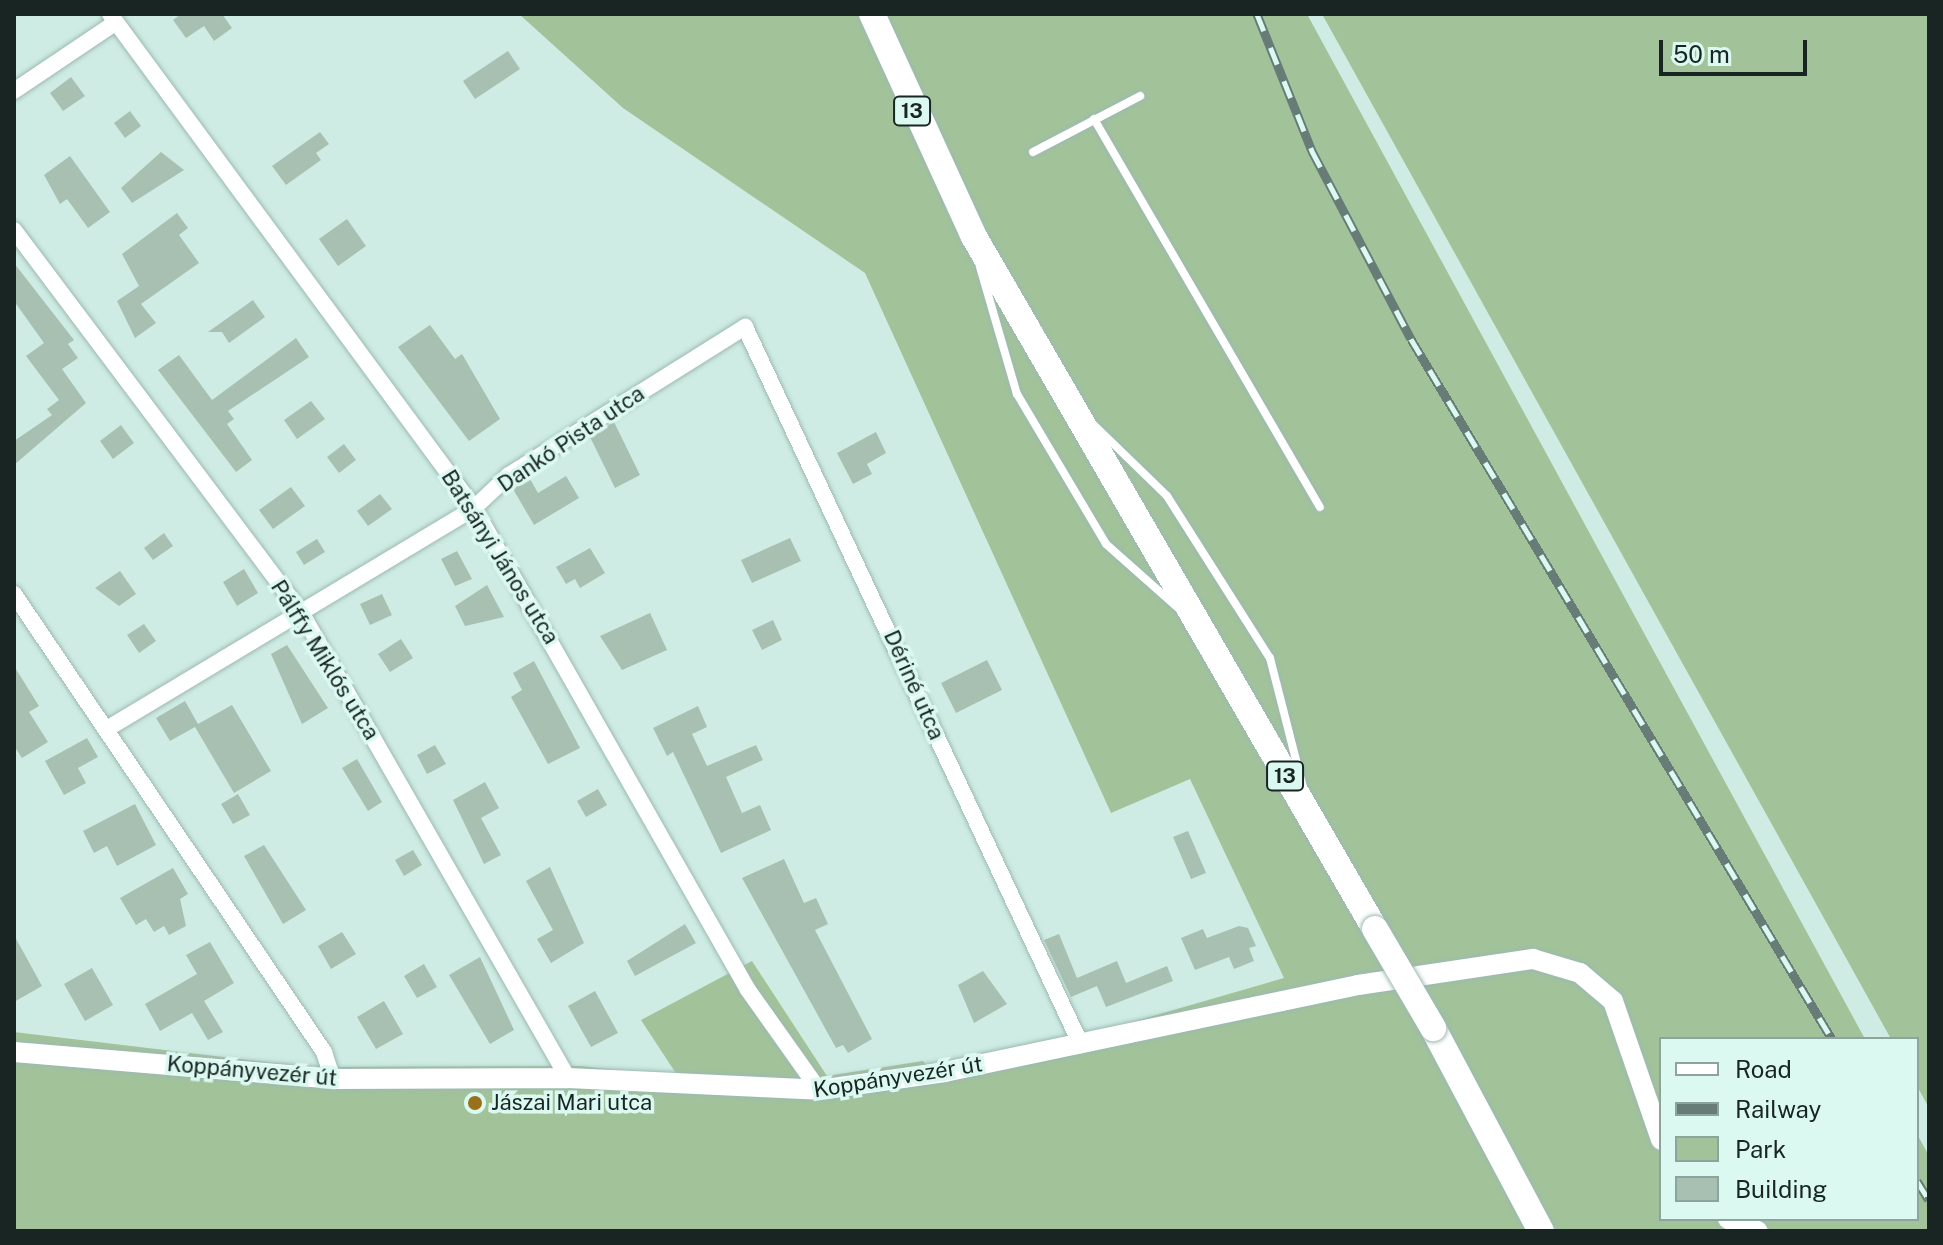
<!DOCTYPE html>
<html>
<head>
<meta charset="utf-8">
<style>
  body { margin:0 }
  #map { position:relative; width:1943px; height:1245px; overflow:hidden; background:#ceece4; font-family:"Public Sans",sans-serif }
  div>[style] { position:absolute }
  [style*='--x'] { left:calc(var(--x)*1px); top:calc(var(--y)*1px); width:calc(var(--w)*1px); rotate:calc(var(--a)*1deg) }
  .green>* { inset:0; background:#a2c39a }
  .building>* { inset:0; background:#a8c0b1 }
  .roads { filter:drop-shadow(0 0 2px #9cb9b1) drop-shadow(0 0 2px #9cb9b1) }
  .service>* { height:8px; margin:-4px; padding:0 4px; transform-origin:4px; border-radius:4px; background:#fff }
  .minor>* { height:16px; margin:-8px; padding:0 8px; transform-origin:8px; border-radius:8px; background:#fff }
  .tertiary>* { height:20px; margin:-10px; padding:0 10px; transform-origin:10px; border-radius:10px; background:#fff }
  .primary>* { height:26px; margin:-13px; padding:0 13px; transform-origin:13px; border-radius:13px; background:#fff }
  .rail>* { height:9px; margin-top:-4.5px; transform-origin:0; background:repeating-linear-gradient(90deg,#dbf9f1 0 18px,#687c77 0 36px); box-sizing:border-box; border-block:2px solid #687c77 }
  .bridges { filter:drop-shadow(0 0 2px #9cb9b1) drop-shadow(0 0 2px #9cb9b1) }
  .primary-bridge>* { height:26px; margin:-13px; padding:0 13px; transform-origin:13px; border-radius:13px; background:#fff }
  .dots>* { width:22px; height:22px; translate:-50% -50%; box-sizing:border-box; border:4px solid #dbf9f1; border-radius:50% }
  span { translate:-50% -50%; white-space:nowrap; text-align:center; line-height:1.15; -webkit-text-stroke:7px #dbf9f1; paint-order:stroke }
  .shield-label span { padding:2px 6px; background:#dbf9f1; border:2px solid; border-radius:6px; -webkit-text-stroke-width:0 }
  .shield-label { font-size:20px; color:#192522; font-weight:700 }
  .street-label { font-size:22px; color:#192522 }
  .poi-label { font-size:22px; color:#192522 }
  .left { translate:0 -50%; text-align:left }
  .frame { position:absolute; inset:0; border:16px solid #192522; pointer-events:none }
  .legend { position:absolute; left:1659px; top:1037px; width:260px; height:184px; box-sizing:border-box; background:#dbf9f1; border:2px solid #8da49e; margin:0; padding:10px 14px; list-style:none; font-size:24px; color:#192522 }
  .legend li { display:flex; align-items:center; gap:16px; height:40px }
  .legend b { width:40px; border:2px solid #8da49e }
  .scale { position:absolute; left:1659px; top:40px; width:148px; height:36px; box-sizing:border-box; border:4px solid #192522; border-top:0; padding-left:10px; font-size:24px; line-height:28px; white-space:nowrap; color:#192522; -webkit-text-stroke:6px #dbf9f1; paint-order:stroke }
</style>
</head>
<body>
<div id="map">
  <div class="green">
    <i style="clip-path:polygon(519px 14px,1307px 14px,1865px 1039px,1661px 1039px,1661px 1219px,1917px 1219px,1917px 1134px,1929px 1156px,1929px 1231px,14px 1231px,14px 1032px,306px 1067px,581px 1066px,679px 1078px,641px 1020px,752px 961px,827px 1076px,923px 1061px,929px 1069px,1053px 1045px,1284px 978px,1190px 779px,1111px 813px,865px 273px,623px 108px)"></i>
    <i style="clip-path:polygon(1322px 14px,1929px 14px,1929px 1108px,1917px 1086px,1917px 1039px,1891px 1039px)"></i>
  </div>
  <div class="building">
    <i style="clip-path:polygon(181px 14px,222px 14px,232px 28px,214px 41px,204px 26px,186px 38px,173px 20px)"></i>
    <i style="clip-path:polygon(508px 51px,520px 69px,475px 99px,463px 81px)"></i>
    <i style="clip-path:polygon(71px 77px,85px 96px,63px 111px,50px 93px)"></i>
    <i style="clip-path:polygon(130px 111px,141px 126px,125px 138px,114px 123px)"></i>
    <i style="clip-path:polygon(320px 132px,329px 144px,316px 153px,321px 160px,286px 185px,272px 166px)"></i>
    <i style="clip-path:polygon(161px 152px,184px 170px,132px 203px,121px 188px)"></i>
    <i style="clip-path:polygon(70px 156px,110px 212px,88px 228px,67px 199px,60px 204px,44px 175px)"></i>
    <i style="clip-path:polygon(177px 213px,188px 228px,179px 235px,199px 263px,141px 304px,156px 323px,135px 338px,117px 301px,139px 286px,122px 254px)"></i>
    <i style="clip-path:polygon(347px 219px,366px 246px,338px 266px,319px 239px)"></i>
    <i style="clip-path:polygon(14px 263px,74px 340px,68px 344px,78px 358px,62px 369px,86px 403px,14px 465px,14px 441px,52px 415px,47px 409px,59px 400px,26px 356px,44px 343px,14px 301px)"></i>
    <i style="clip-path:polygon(253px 300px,265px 317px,229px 343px,222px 332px,208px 332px)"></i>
    <i style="clip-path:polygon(430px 325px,455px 359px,462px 354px,500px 419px,469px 441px,398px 347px)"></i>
    <i style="clip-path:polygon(296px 338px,309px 357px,228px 411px,234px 419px,227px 424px,252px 460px,236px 472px,158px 370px,179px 355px,212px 400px)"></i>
    <i style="clip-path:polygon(311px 401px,325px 419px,297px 439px,284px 420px)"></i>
    <i style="clip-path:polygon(614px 422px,640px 475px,615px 488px,590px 437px)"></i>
    <i style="clip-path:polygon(121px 425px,134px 443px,113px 459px,100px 441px)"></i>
    <i style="clip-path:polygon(876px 432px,886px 453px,867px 464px,872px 474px,853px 484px,837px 453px)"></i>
    <i style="clip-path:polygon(344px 444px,356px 460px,339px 473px,327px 457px)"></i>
    <i style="clip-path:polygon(566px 476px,579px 498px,534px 525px,513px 489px,530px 479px,538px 493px)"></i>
    <i style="clip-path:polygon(291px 487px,305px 506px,273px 529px,259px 510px)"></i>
    <i style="clip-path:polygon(380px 494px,392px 509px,368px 526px,357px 511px)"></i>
    <i style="clip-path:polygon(164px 533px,173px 546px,153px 560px,144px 548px)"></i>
    <i style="clip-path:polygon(790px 538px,801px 561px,752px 583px,741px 560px)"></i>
    <i style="clip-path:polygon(317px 539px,325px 552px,304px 565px,296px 552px)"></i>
    <i style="clip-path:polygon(590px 548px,605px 573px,580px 588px,575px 579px,566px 584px,556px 567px)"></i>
    <i style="clip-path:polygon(457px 551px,472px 579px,455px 586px,441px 559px)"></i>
    <i style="clip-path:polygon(244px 569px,258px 593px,237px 606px,223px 582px)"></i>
    <i style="clip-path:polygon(120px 571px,136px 594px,119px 606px,95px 588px)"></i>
    <i style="clip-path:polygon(487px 585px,504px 617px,465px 626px,455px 606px)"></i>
    <i style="clip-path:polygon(382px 594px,392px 615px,370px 625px,360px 604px)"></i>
    <i style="clip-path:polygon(650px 613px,667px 650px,622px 670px,600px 636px)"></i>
    <i style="clip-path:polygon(773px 620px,782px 640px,762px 650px,752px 630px)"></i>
    <i style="clip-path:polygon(144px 624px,156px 641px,139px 653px,127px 635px)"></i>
    <i style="clip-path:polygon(401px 639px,413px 658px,390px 672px,378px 654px)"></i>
    <i style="clip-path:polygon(287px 645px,328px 708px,302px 724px,271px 654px)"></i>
    <i style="clip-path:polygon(987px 660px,1002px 690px,956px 713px,941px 683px)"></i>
    <i style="clip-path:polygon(534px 661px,580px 748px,548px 764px,511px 697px,522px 690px,513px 673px)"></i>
    <i style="clip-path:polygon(14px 666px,39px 706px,29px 712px,48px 742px,22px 758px,14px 746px)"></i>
    <i style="clip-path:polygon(185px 701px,198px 724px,232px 705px,271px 771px,234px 793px,195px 727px,170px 741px,156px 718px)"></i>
    <i style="clip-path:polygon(698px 706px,707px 727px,692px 734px,707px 766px,756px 745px,763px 760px,726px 777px,742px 813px,760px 805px,771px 830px,721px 853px,673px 752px,667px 756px,653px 728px)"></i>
    <i style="clip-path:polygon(87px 738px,98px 757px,78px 768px,86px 783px,64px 795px,45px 761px)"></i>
    <i style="clip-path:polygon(435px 745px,446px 764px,427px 774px,417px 755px)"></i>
    <i style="clip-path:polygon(357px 759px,382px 802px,368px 811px,342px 768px)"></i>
    <i style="clip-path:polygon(485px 782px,499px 808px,481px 818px,501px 855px,484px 864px,453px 800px)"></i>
    <i style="clip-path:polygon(598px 789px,607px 805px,586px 817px,577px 801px)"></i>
    <i style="clip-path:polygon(238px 794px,250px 815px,233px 824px,221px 804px)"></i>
    <i style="clip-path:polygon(135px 804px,156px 845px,117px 866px,107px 846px,94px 853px,83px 831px)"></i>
    <i style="clip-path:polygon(1188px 831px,1206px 873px,1191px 879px,1173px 837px)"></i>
    <i style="clip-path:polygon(264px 845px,306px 910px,283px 924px,244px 856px)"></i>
    <i style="clip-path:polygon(413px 850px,422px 865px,404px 876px,395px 860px)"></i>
    <i style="clip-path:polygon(784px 859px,804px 903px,816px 898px,828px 924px,815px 930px,872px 1039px,848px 1053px,843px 1045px,836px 1048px,742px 878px)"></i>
    <i style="clip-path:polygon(550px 867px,584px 943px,551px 963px,537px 939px,553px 930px,526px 881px)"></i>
    <i style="clip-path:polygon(173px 868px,188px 894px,180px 899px,186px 926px,169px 935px,164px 926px,154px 932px,146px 919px,136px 925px,120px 898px)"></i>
    <i style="clip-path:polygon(685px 924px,696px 943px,635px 976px,627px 961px)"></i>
    <i style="clip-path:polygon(1239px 926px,1248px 928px,1256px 946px,1249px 948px,1254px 961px,1234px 969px,1229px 957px,1195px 970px,1181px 938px,1203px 929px,1207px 938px)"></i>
    <i style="clip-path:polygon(342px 932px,356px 954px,331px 969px,318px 946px)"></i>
    <i style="clip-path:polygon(1059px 934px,1077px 978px,1117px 961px,1126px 983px,1167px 966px,1173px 981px,1106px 1007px,1097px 986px,1071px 997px,1044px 940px)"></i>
    <i style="clip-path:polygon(14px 935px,42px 986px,14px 1002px)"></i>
    <i style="clip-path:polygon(210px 942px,234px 983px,204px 1001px,223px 1032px,208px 1040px,192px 1013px,160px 1031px,145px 1004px,197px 974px,186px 955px)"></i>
    <i style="clip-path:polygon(480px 957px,514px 1030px,490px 1044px,449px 975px)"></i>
    <i style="clip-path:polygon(424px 964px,437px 987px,417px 998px,404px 976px)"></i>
    <i style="clip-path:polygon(92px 968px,113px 1005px,85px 1021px,64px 984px)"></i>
    <i style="clip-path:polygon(983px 971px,1007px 1004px,974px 1023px,958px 985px)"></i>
    <i style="clip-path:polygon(595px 991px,618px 1033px,591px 1047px,568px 1006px)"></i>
    <i style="clip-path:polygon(384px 1001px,403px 1034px,376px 1049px,357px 1017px)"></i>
  </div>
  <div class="roads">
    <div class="service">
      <i style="--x:1094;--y:119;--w:449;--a:59.8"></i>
      <i style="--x:1033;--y:152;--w:121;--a:-27.6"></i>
      <i style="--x:980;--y:267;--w:132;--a:73.8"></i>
      <i style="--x:1017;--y:394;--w:174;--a:59.3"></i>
      <i style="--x:1106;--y:544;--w:95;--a:41.6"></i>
      <i style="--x:1095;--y:426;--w:100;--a:44.2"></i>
      <i style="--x:1167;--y:496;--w:192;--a:57.6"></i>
      <i style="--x:1270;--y:658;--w:133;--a:75.7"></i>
    </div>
    <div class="minor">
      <i style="--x:110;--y:14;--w:614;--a:53.62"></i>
      <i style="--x:474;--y:508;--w:554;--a:60.38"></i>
      <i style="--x:748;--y:990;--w:123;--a:54.6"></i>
      <i style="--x:14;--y:91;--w:118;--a:-34"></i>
      <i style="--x:14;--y:230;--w:480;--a:53.1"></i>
      <i style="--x:302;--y:614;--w:535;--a:60.18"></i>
      <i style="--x:14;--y:594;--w:553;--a:55.91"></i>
      <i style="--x:324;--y:1052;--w:28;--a:72"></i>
      <i style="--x:110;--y:727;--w:425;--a:-31"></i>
      <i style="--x:474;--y:508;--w:48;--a:-43.3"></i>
      <i style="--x:509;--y:475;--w:279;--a:-32.1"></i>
      <i style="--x:745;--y:327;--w:793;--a:64.92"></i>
    </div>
    <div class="tertiary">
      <i style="--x:14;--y:1052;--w:320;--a:4.8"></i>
      <i style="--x:333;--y:1079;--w:235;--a:-0.2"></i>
      <i style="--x:568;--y:1078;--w:251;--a:2.7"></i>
      <i style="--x:819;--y:1090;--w:127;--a:-8.1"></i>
      <i style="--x:945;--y:1072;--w:422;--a:-11.9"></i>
      <i style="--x:1358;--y:985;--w:177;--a:-8.5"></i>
      <i style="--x:1533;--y:959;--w:49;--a:16.6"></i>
      <i style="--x:1580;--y:973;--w:43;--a:40.3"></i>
      <i style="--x:1613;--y:1001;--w:147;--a:70.9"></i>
      <i style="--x:1728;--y:1219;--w:32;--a:22"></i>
    </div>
    <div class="primary">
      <i style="--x:872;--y:14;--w:243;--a:65.4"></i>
      <i style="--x:973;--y:235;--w:802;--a:59.92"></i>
      <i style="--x:1433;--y:1028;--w:230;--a:62"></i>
    </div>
  </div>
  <div class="rail">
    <i style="--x:1257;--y:14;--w:148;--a:68.1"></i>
    <i style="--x:1312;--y:151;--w:212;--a:62.2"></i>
    <i style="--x:1411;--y:339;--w:817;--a:58.98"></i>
    <i style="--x:1917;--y:1181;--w:22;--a:58"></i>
  </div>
  <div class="bridges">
    <div class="primary-bridge">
      <i style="--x:1375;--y:929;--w:115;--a:59.6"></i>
    </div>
  </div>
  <div class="dots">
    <i style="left:475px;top:1103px;background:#99701c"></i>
  </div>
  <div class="shield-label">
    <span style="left:912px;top:111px">13</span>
    <span style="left:1285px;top:776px">13</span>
  </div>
  <div class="street-label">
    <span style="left:571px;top:439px;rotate:-34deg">Dankó Pista utca</span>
    <span style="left:500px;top:557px;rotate:58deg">Batsányi János utca</span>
    <span style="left:325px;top:660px;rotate:58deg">Pálffy Miklós utca</span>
    <span style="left:914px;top:685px;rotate:66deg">Dériné utca</span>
    <span style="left:252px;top:1071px;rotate:5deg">Koppányvezér út</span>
    <span style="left:898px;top:1077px;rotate:-9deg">Koppányvezér út</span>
  </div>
  <div class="poi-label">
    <span class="left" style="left:491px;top:1103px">Jászai Mari utca</span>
  </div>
  <div class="frame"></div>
  <ul class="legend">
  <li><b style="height:10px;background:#fff"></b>Road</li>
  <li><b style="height:10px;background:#687c77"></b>Railway</li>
  <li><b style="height:22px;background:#a2c39a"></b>Park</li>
  <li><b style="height:22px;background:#a8c0b1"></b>Building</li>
  </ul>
  <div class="scale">50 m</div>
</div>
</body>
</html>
